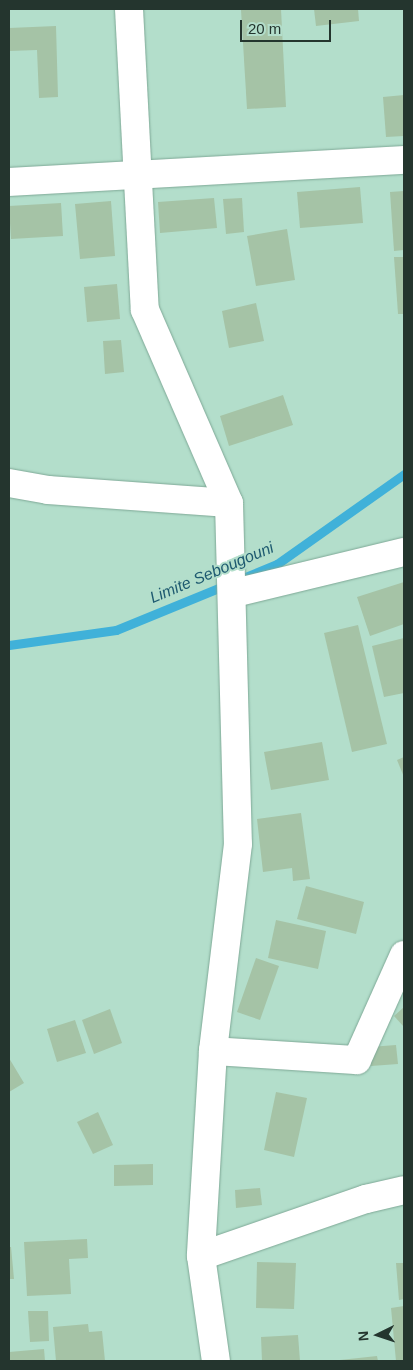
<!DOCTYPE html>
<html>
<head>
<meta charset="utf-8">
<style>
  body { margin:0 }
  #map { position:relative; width:413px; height:1370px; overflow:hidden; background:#b3decb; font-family:Arial,sans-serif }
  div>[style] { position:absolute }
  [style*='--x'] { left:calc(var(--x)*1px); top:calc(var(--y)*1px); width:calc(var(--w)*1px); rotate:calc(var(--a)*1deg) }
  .stream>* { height:9px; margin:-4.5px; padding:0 4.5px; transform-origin:4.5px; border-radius:4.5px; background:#40b1d9 }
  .building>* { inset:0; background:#a5c3a6 }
  .roads { filter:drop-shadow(0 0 1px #7ea896) drop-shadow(0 0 1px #7ea896) }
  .minor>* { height:28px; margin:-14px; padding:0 14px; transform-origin:14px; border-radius:14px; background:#fff }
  span { translate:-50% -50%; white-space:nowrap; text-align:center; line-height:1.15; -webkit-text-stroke:4px #b3decb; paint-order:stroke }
  .water-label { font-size:16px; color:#1e5a70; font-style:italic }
  .frame { position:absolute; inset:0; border:10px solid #24352e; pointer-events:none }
  .north { position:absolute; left:353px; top:1310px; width:50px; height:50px; -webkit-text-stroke:4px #b3decb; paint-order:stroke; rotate:266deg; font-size:14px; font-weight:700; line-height:20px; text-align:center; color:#24352e }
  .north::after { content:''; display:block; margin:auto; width:18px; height:22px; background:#24352e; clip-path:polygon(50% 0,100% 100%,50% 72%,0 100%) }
  .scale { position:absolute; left:240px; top:20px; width:91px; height:22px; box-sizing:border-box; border:2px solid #24352e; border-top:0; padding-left:6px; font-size:15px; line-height:18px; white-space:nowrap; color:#24352e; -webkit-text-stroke:4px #b3decb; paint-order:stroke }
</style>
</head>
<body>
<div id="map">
  <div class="stream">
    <i style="--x:9;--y:645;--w:108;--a:-8"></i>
    <i style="--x:116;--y:630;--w:174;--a:-22.3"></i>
    <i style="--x:277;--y:564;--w:156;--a:-35.3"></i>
  </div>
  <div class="building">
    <i style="clip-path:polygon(281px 9px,286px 107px,247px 109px,241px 10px)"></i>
    <i style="clip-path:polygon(314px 9px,358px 9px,359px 21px,316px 26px)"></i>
    <i style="clip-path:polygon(56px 26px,58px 97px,39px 98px,37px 50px,9px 51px,9px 28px)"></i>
    <i style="clip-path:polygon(404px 95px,404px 136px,386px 137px,383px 97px)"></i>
    <i style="clip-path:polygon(360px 187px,363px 223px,300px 228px,297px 192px)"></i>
    <i style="clip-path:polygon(404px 191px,404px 250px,394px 251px,390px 192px)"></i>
    <i style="clip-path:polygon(214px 198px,217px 228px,160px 233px,158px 202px)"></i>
    <i style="clip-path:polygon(242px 198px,244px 232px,226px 234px,223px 199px)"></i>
    <i style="clip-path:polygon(111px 201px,115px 256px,80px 259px,75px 204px)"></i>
    <i style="clip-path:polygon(61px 203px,63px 236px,11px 239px,9px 206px)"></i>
    <i style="clip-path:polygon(287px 229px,295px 280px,256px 286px,247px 236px)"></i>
    <i style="clip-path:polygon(394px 257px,404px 257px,404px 314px,398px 314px)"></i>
    <i style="clip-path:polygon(117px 284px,120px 319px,87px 322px,84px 287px)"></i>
    <i style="clip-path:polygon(256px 303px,264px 341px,229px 348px,222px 311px)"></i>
    <i style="clip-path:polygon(121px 340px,124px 372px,105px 374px,103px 341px)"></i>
    <i style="clip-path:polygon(283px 395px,293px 425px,229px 446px,220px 416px)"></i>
    <i style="clip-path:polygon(404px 582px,404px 624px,370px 636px,357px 597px)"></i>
    <i style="clip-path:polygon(358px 625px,387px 744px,352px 752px,324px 633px)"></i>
    <i style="clip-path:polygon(404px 638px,404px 693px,384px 697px,372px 646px)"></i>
    <i style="clip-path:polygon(322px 742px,329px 780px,271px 790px,264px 752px)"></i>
    <i style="clip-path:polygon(404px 757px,404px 777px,397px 760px)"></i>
    <i style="clip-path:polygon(301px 813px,310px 879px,293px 881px,292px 868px,263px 872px,257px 819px)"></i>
    <i style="clip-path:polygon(306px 886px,364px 902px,356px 934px,297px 919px)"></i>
    <i style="clip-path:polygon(276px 920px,326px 931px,318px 969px,268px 958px)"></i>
    <i style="clip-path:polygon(256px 958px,279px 966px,260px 1020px,237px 1012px)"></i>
    <i style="clip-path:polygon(404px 1007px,404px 1027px,394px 1016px)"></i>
    <i style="clip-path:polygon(110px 1009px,122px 1043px,94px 1054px,82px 1020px)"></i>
    <i style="clip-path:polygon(75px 1020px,86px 1053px,57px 1062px,47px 1029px)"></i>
    <i style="clip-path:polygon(396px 1045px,398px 1064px,371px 1066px,370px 1047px)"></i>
    <i style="clip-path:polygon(9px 1058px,24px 1083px,9px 1092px)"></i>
    <i style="clip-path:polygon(276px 1092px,307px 1098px,294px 1157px,264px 1150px)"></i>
    <i style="clip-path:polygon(98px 1112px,113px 1145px,93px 1154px,77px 1122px)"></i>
    <i style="clip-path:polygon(153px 1164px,153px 1185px,114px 1186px,114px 1165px)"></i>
    <i style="clip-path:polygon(260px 1188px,262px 1205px,236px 1208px,235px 1190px)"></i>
    <i style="clip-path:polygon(87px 1239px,88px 1258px,69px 1259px,71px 1294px,27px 1296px,24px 1242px)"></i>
    <i style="clip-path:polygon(9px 1247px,11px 1247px,14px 1279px,9px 1279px)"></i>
    <i style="clip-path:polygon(257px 1262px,296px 1263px,294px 1309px,256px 1308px)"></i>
    <i style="clip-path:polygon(396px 1263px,404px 1263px,404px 1299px,399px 1300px)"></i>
    <i style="clip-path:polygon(404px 1306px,404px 1361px,396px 1361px,391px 1308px)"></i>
    <i style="clip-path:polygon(28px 1311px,48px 1311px,49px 1341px,30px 1342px)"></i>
    <i style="clip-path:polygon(88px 1324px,89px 1332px,102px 1331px,105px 1361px,56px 1361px,53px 1327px)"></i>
    <i style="clip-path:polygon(298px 1335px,300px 1361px,262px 1361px,261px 1337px)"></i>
    <i style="clip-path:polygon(44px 1349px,45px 1361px,9px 1361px,9px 1352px)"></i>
    <i style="clip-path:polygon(377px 1356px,378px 1361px,340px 1361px,340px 1360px)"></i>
  </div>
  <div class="roads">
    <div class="minor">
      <i style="--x:129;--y:9;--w:301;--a:87"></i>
      <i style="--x:145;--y:310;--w:210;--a:66.5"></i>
      <i style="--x:229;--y:503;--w:341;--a:88.5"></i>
      <i style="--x:238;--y:844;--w:209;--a:96.9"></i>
      <i style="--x:213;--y:1051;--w:205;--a:93.4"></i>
      <i style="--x:201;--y:1256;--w:106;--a:81.9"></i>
      <i style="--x:9;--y:182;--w:396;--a:-3.2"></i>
      <i style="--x:9;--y:483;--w:40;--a:10"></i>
      <i style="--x:48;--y:490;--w:181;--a:4.1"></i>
      <i style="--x:234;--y:593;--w:175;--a:-13.6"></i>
      <i style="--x:213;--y:1051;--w:144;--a:3.6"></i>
      <i style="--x:357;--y:1060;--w:115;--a:-65.9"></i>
      <i style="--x:201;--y:1256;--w:175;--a:-19.1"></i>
      <i style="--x:366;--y:1199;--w:39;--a:-13"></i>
    </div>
  </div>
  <div class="water-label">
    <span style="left:212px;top:573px;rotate:-23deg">Limite Sebougouni</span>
  </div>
  <div class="frame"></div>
  <div class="north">N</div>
  <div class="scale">20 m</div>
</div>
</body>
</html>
